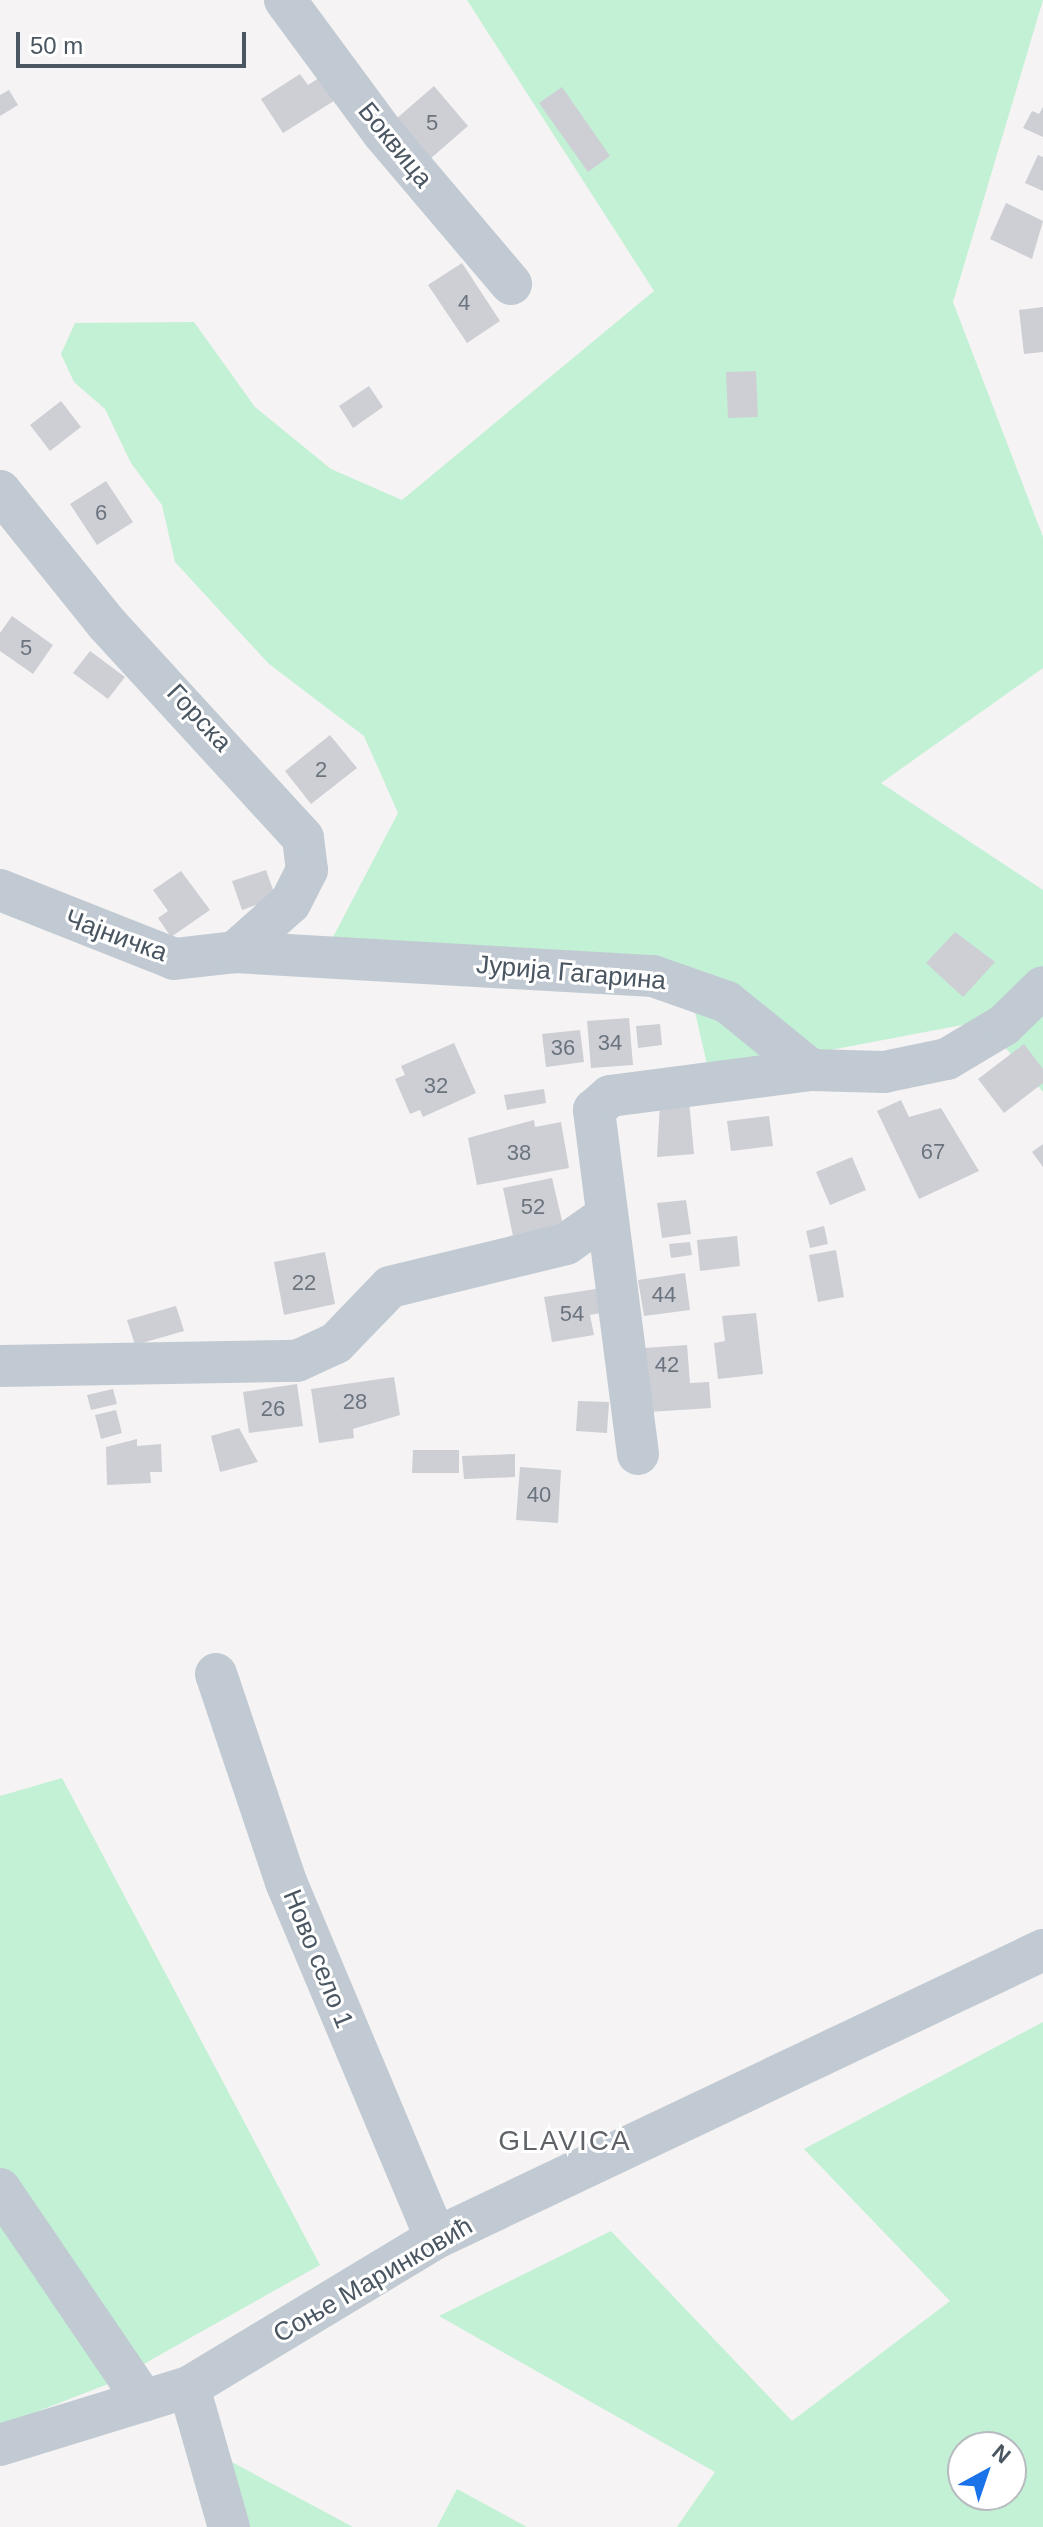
<!DOCTYPE html>
<html>
<head>
<meta charset="utf-8">
<style>
  body { margin:0 }
  #map { position:relative; width:1043px; height:2527px; overflow:hidden; background:#f5f3f3; font-family:Helvetica,sans-serif }
  div>[style] { position:absolute }
  [style*='--x'] { left:calc(var(--x)*1px); top:calc(var(--y)*1px); width:calc(var(--w)*1px); rotate:calc(var(--a)*1deg) }
  .green>* { inset:0; background:#c3f1d5 }
  .building>* { inset:0; background:#cdcfd5 }
  .minor>* { height:42px; margin:-21px; padding:0 21px; transform-origin:21px; border-radius:21px; background:#c1cad2 }
  span { translate:-50% -50%; white-space:nowrap; text-align:center; line-height:1.15; -webkit-text-stroke:6px #fff; paint-order:stroke }
  .number-label { font-size:22px; color:#6b747e }
  .number-label span { -webkit-text-stroke-width:0 }
  .street-label { font-size:26px; color:#4a5661 }
  .neighbourhood-label { font-size:28px; color:#5f6368; letter-spacing:2px }
  .north { position:absolute; left:947px; top:2431px; width:80px; height:80px; box-sizing:border-box; background:#fff; border:2px solid #b7bbc0; border-radius:50%; rotate:40deg; font-size:22px; font-weight:700; line-height:32px; text-align:center; color:#4a5661 }
  .north::after { content:''; display:block; margin:auto; width:28px; height:36px; background:#1a73e8; clip-path:polygon(50% 0,100% 100%,50% 72%,0 100%) }
  .scale { position:absolute; left:16px; top:32px; width:230px; height:36px; box-sizing:border-box; border:4px solid #4a5661; border-top:0; padding-left:10px; font-size:24px; line-height:28px; white-space:nowrap; color:#4a5661; -webkit-text-stroke:6px #fff; paint-order:stroke }
</style>
</head>
<body>
<div id="map">
  <div class="green">
    <i style="clip-path:polygon(467px 0,1043px 0,953px 302px,1043px 537px,1043px 668px,881px 783px,1043px 890px,1043px 1092px,983px 1021px,709px 1073px,686px 973px,332px 939px,398px 813px,364px 736px,269px 664px,175px 562px,162px 505px,131px 463px,105px 409px,74px 382px,61px 354px,75px 323px,194px 322px,255px 407px,331px 469px,402px 500px,654px 291px)"></i>
    <i style="clip-path:polygon(62px 1778px,320px 2265px,108px 2384px,0 2426px,0 1796px)"></i>
    <i style="clip-path:polygon(evenodd,1043px 2022px,1043px 2527px,677px 2527px,715px 2472px,439px 2316px,611px 2231px,792px 2421px,950px 2301px,804px 2149px,1043px 2022px,963px 2447px,1011px 2447px,1011px 2495px,963px 2495px,963px 2447px)"></i>
    <i style="clip-path:polygon(230px 2461px,353px 2527px,212px 2527px)"></i>
    <i style="clip-path:polygon(457px 2489px,527px 2527px,437px 2527px)"></i>
  </div>
  <div class="building">
    <i style="clip-path:polygon(300px 74px,308px 85px,322px 76px,337px 99px,283px 133px,261px 99px)"></i>
    <i style="clip-path:polygon(434px 86px,468px 126px,430px 159px,396px 119px)"></i>
    <i style="clip-path:polygon(562px 87px,610px 156px,588px 172px,539px 103px)"></i>
    <i style="clip-path:polygon(9px 90px,18px 105px,0 116px,0 95px)"></i>
    <i style="clip-path:polygon(1043px 107px,1043px 137px,1023px 128px,1032px 111px,1039px 114px)"></i>
    <i style="clip-path:polygon(1038px 155px,1043px 157px,1043px 191px,1025px 183px)"></i>
    <i style="clip-path:polygon(1006px 203px,1043px 221px,1032px 259px,990px 239px)"></i>
    <i style="clip-path:polygon(462px 263px,500px 321px,467px 343px,428px 285px)"></i>
    <i style="clip-path:polygon(1043px 307px,1043px 352px,1024px 354px,1019px 310px)"></i>
    <i style="clip-path:polygon(756px 371px,758px 417px,728px 418px,726px 372px)"></i>
    <i style="clip-path:polygon(369px 386px,383px 407px,353px 428px,339px 406px)"></i>
    <i style="clip-path:polygon(61px 401px,81px 427px,50px 451px,30px 425px)"></i>
    <i style="clip-path:polygon(106px 481px,133px 522px,97px 545px,70px 504px)"></i>
    <i style="clip-path:polygon(12px 616px,53px 645px,33px 674px,0 651px,0 633px)"></i>
    <i style="clip-path:polygon(90px 651px,125px 677px,108px 699px,73px 673px)"></i>
    <i style="clip-path:polygon(330px 735px,357px 768px,311px 804px,285px 771px)"></i>
    <i style="clip-path:polygon(266px 870px,276px 898px,242px 910px,232px 881px)"></i>
    <i style="clip-path:polygon(181px 871px,210px 910px,171px 937px,158px 918px,168px 911px,153px 890px)"></i>
    <i style="clip-path:polygon(955px 932px,995px 962px,963px 997px,926px 963px)"></i>
    <i style="clip-path:polygon(629px 1018px,633px 1065px,591px 1068px,587px 1021px)"></i>
    <i style="clip-path:polygon(660px 1024px,662px 1045px,638px 1048px,636px 1026px)"></i>
    <i style="clip-path:polygon(580px 1030px,584px 1062px,546px 1067px,542px 1034px)"></i>
    <i style="clip-path:polygon(454px 1043px,476px 1093px,423px 1117px,420px 1110px,410px 1114px,395px 1079px,405px 1075px,401px 1066px)"></i>
    <i style="clip-path:polygon(1024px 1044px,1043px 1069px,1043px 1083px,1004px 1113px,978px 1079px)"></i>
    <i style="clip-path:polygon(544px 1089px,546px 1103px,507px 1110px,504px 1095px)"></i>
    <i style="clip-path:polygon(901px 1100px,909px 1117px,941px 1108px,979px 1171px,919px 1199px,877px 1111px)"></i>
    <i style="clip-path:polygon(689px 1101px,694px 1154px,657px 1157px,660px 1104px)"></i>
    <i style="clip-path:polygon(769px 1116px,773px 1146px,731px 1151px,727px 1121px)"></i>
    <i style="clip-path:polygon(534px 1120px,535px 1127px,561px 1122px,569px 1168px,477px 1185px,468px 1138px)"></i>
    <i style="clip-path:polygon(1043px 1144px,1043px 1167px,1032px 1152px)"></i>
    <i style="clip-path:polygon(852px 1157px,866px 1190px,830px 1205px,816px 1172px)"></i>
    <i style="clip-path:polygon(552px 1178px,563px 1225px,513px 1236px,503px 1188px)"></i>
    <i style="clip-path:polygon(686px 1200px,691px 1234px,662px 1238px,657px 1203px)"></i>
    <i style="clip-path:polygon(824px 1226px,828px 1244px,810px 1248px,806px 1231px)"></i>
    <i style="clip-path:polygon(737px 1236px,740px 1266px,700px 1271px,697px 1240px)"></i>
    <i style="clip-path:polygon(690px 1242px,692px 1255px,671px 1258px,669px 1244px)"></i>
    <i style="clip-path:polygon(836px 1250px,844px 1297px,818px 1302px,809px 1255px)"></i>
    <i style="clip-path:polygon(325px 1252px,335px 1304px,284px 1315px,274px 1262px)"></i>
    <i style="clip-path:polygon(685px 1273px,690px 1310px,644px 1316px,638px 1280px)"></i>
    <i style="clip-path:polygon(602px 1288px,606px 1312px,590px 1315px,594px 1335px,552px 1342px,544px 1297px)"></i>
    <i style="clip-path:polygon(176px 1306px,184px 1331px,135px 1345px,127px 1320px)"></i>
    <i style="clip-path:polygon(756px 1313px,763px 1374px,718px 1379px,714px 1343px,725px 1341px,722px 1316px)"></i>
    <i style="clip-path:polygon(687px 1345px,690px 1383px,709px 1382px,711px 1408px,649px 1412px,644px 1348px)"></i>
    <i style="clip-path:polygon(394px 1377px,400px 1415px,353px 1429px,354px 1438px,319px 1443px,311px 1389px)"></i>
    <i style="clip-path:polygon(297px 1384px,303px 1426px,249px 1433px,243px 1392px)"></i>
    <i style="clip-path:polygon(113px 1389px,117px 1404px,91px 1410px,87px 1395px)"></i>
    <i style="clip-path:polygon(578px 1401px,609px 1402px,607px 1433px,576px 1431px)"></i>
    <i style="clip-path:polygon(116px 1410px,122px 1433px,101px 1439px,95px 1415px)"></i>
    <i style="clip-path:polygon(239px 1428px,258px 1462px,220px 1472px,211px 1436px)"></i>
    <i style="clip-path:polygon(137px 1439px,137px 1446px,161px 1444px,162px 1472px,150px 1472px,151px 1483px,107px 1485px,106px 1447px)"></i>
    <i style="clip-path:polygon(413px 1450px,459px 1450px,459px 1473px,412px 1473px)"></i>
    <i style="clip-path:polygon(515px 1454px,515px 1477px,464px 1479px,462px 1456px)"></i>
    <i style="clip-path:polygon(520px 1467px,561px 1470px,558px 1523px,516px 1520px)"></i>
  </div>
  <div class="minor">
    <i style="--x:285;--y:0;--w:165;--a:53.6"></i>
    <i style="--x:383;--y:133;--w:198;--a:49.7"></i>
    <i style="--x:0;--y:491;--w:171;--a:51.2"></i>
    <i style="--x:107;--y:624;--w:290;--a:47.5"></i>
    <i style="--x:303;--y:838;--w:32;--a:83"></i>
    <i style="--x:307;--y:870;--w:37;--a:117"></i>
    <i style="--x:290;--y:903;--w:74;--a:138.3"></i>
    <i style="--x:0;--y:890;--w:187;--a:21.6"></i>
    <i style="--x:174;--y:959;--w:61;--a:-6.5"></i>
    <i style="--x:235;--y:952;--w:419;--a:3.3"></i>
    <i style="--x:653;--y:976;--w:78;--a:19.4"></i>
    <i style="--x:727;--y:1002;--w:108;--a:39"></i>
    <i style="--x:811;--y:1070;--w:73;--a:1.6"></i>
    <i style="--x:884;--y:1072;--w:64;--a:-11.7"></i>
    <i style="--x:947;--y:1059;--w:66;--a:-30.8"></i>
    <i style="--x:1004;--y:1025;--w:54;--a:-44.3"></i>
    <i style="--x:0;--y:1366;--w:297;--a:-1"></i>
    <i style="--x:297;--y:1361;--w:43;--a:-24.8"></i>
    <i style="--x:336;--y:1343;--w:78;--a:-46"></i>
    <i style="--x:390;--y:1287;--w:181;--a:-13.7"></i>
    <i style="--x:566;--y:1244;--w:45;--a:-35.1"></i>
    <i style="--x:638;--y:1454;--w:347;--a:-97.3"></i>
    <i style="--x:594;--y:1110;--w:21;--a:-41"></i>
    <i style="--x:610;--y:1096;--w:203;--a:-7.4"></i>
    <i style="--x:216;--y:1674;--w:219;--a:71.4"></i>
    <i style="--x:286;--y:1882;--w:386;--a:67.2"></i>
    <i style="--x:0;--y:2189;--w:256;--a:55.8"></i>
    <i style="--x:189;--y:2387;--w:146;--a:74.1"></i>
    <i style="--x:0;--y:2445;--w:198;--a:-17.1"></i>
    <i style="--x:189;--y:2387;--w:288;--a:-31.1"></i>
    <i style="--x:436;--y:2238;--w:672;--a:-25.38"></i>
  </div>
  <div class="number-label">
    <span style="left:432px;top:123px">5</span>
    <span style="left:464px;top:303px">4</span>
    <span style="left:101px;top:513px">6</span>
    <span style="left:26px;top:648px">5</span>
    <span style="left:321px;top:770px">2</span>
    <span style="left:610px;top:1043px">34</span>
    <span style="left:563px;top:1048px">36</span>
    <span style="left:436px;top:1086px">32</span>
    <span style="left:933px;top:1152px">67</span>
    <span style="left:519px;top:1153px">38</span>
    <span style="left:533px;top:1207px">52</span>
    <span style="left:304px;top:1283px">22</span>
    <span style="left:664px;top:1295px">44</span>
    <span style="left:572px;top:1314px">54</span>
    <span style="left:667px;top:1365px">42</span>
    <span style="left:355px;top:1402px">28</span>
    <span style="left:273px;top:1409px">26</span>
    <span style="left:539px;top:1495px">40</span>
  </div>
  <div class="street-label">
    <span style="left:395px;top:145px;rotate:51deg">Боквица</span>
    <span style="left:199px;top:718px;rotate:47deg">Горска</span>
    <span style="left:116px;top:936px;rotate:20deg">Чајничка</span>
    <span style="left:571px;top:973px;rotate:5deg">Јурија Гагарина</span>
    <span style="left:318px;top:1959px;rotate:68deg">Ново село 1</span>
    <span style="left:373px;top:2280px;rotate:-30deg">Соње Маринковић</span>
  </div>
  <div class="neighbourhood-label">
    <span style="left:565px;top:2141px">GLAVICA</span>
  </div>
  <div class="north">N</div>
  <div class="scale">50 m</div>
</div>
</body>
</html>
